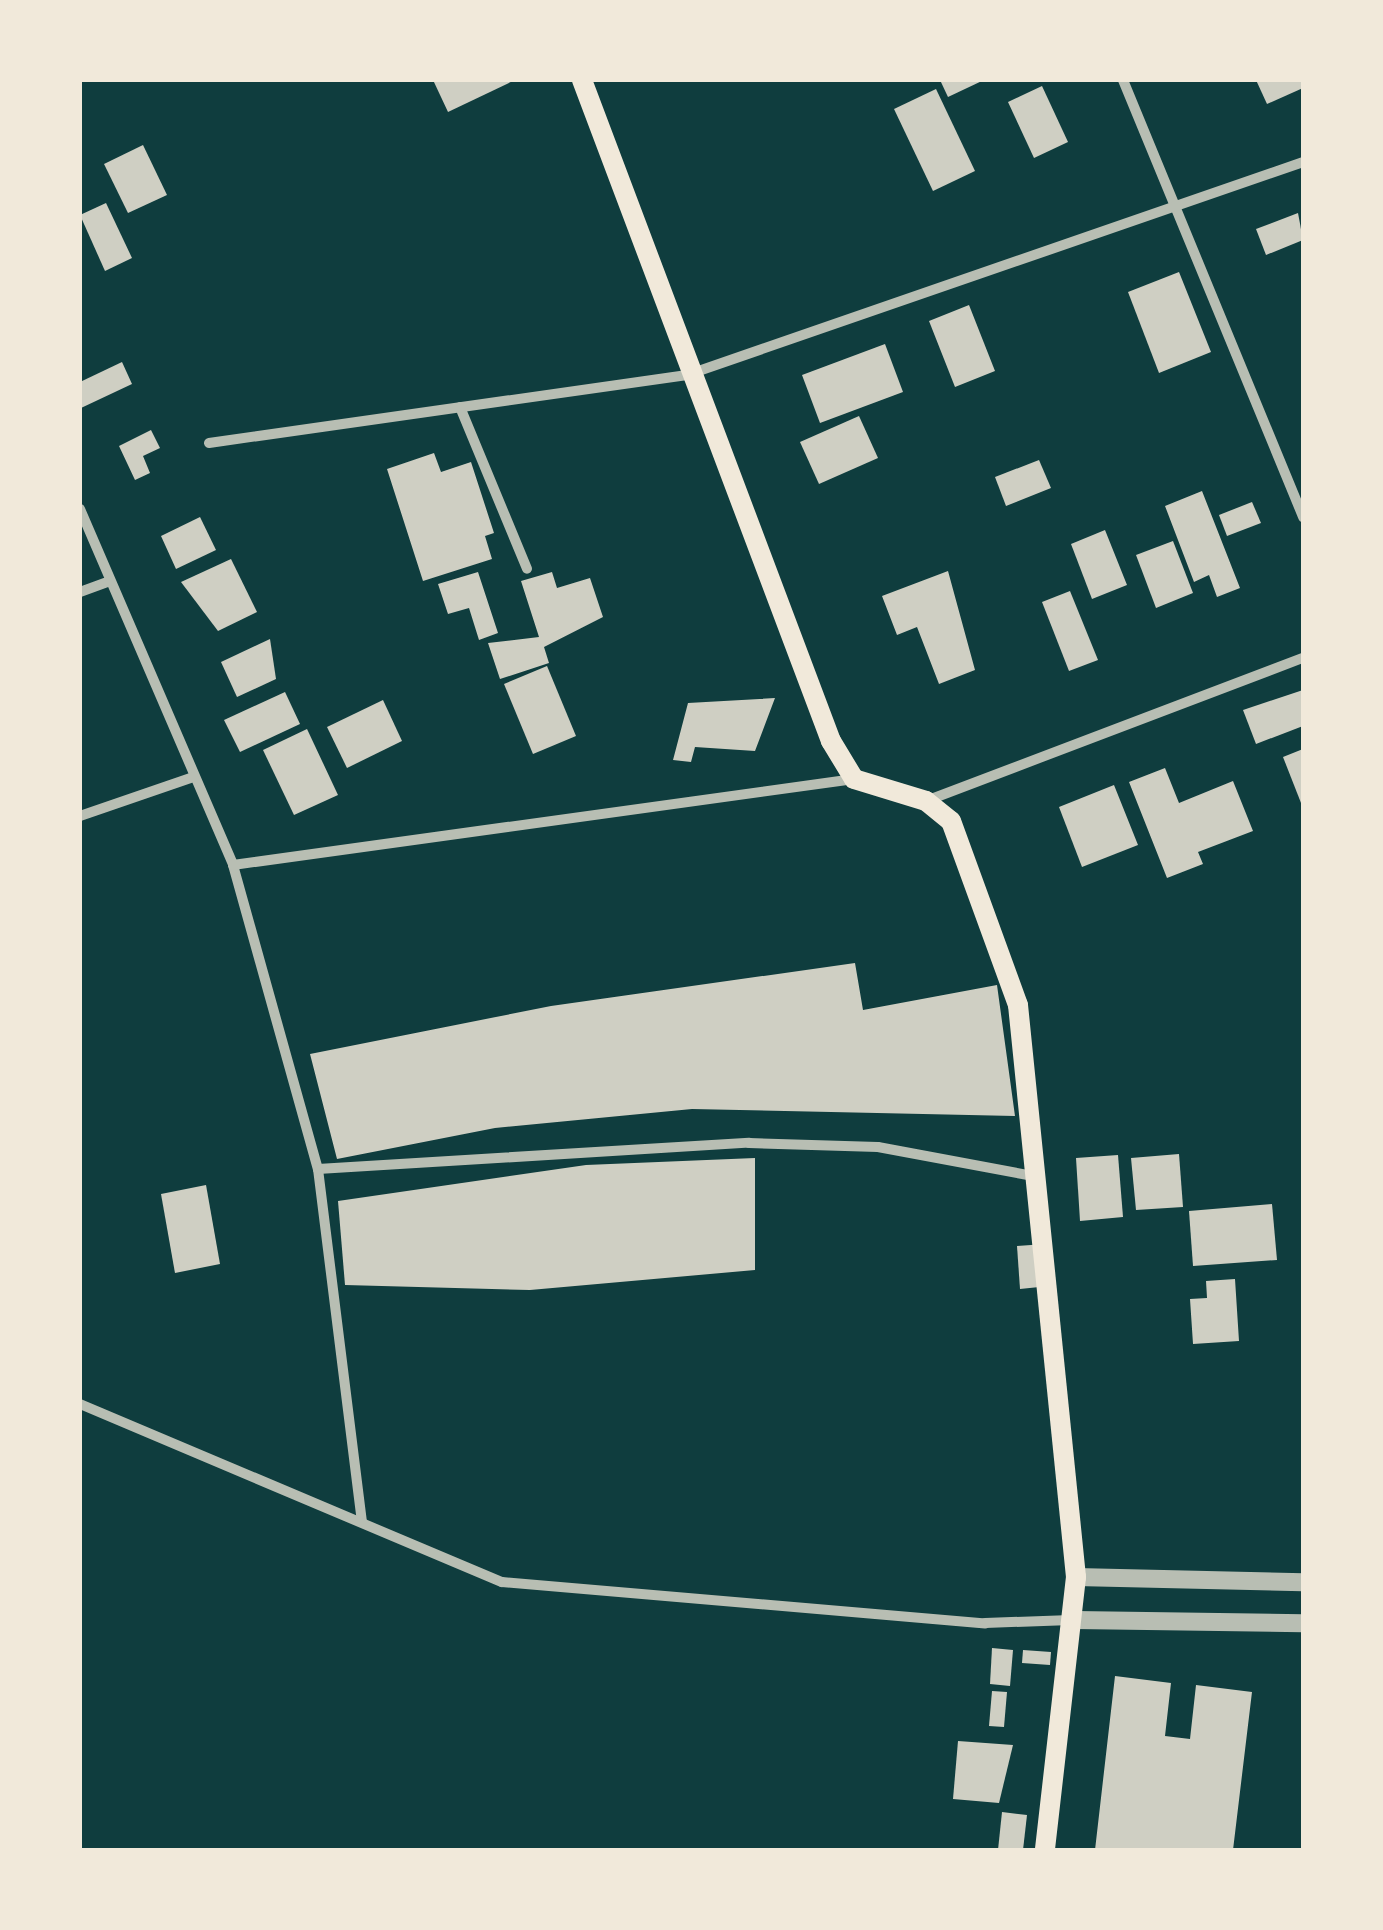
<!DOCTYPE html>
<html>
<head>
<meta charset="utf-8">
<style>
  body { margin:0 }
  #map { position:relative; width:1383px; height:1930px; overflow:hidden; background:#0f3d3e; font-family:Roboto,sans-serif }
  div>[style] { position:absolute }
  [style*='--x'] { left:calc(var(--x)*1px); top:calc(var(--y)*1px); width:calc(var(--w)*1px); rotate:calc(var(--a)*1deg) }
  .building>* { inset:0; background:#cfcfc3 }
  .minor>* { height:10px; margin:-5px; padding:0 5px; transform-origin:5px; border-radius:5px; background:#b8beb3 }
  .tertiary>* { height:18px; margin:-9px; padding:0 9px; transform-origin:9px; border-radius:9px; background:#b8beb3 }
  .secondary>* { height:20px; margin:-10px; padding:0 10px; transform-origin:10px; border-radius:10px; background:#f1e9da }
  span { translate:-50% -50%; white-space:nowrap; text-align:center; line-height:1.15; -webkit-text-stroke:8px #f1e9da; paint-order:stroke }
  .frame { position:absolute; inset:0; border:82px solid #f1e9da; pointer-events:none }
</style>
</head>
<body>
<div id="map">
  <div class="building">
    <i style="clip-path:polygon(433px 80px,515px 80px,448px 112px)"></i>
    <i style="clip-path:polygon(940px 80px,984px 80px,948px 97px)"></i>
    <i style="clip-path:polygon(1256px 80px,1303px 80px,1303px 88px,1267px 104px)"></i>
    <i style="clip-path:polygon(1042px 86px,1068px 142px,1034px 158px,1008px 102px)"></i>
    <i style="clip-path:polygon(936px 89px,975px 171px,933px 191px,894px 109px)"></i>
    <i style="clip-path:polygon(143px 145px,167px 195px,128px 213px,104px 164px)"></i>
    <i style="clip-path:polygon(106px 203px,132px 258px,105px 271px,80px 215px)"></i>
    <i style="clip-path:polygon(1298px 213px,1303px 240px,1266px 255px,1256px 229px)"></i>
    <i style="clip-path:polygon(1179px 272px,1211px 352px,1159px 373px,1128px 292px)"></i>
    <i style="clip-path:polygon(969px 305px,995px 371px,955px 387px,929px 321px)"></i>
    <i style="clip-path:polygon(885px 344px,903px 392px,820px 423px,802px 375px)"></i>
    <i style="clip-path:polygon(122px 362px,132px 384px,81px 408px,80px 382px)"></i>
    <i style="clip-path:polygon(859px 416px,878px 458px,819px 484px,800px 442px)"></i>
    <i style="clip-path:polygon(151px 430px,160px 448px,143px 456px,150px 473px,135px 480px,119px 446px)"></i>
    <i style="clip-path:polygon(434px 453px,441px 472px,471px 462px,494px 533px,485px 536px,492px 559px,423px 581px,387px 469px)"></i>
    <i style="clip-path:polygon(1039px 460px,1051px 488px,1006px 506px,995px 477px)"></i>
    <i style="clip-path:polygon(1202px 491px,1240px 588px,1217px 597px,1209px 575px,1194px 582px,1165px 506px)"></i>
    <i style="clip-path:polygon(1252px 502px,1261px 523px,1227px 536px,1219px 515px)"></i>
    <i style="clip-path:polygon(200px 517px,216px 550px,176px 569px,161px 536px)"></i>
    <i style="clip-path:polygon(1105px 530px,1127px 585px,1092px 599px,1071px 544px)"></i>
    <i style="clip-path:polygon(1173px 541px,1193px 593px,1156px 608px,1136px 555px)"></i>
    <i style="clip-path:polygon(231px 559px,257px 612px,218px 631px,181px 582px)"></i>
    <i style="clip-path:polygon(948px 571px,975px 670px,939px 684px,917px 627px,897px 635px,882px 596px)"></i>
    <i style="clip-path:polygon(478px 572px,498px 633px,479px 640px,469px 608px,448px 614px,438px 584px)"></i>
    <i style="clip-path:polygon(552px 572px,557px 588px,590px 578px,603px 617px,544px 647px,549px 663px,500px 679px,488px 643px,539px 637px,521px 581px)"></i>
    <i style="clip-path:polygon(1070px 591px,1098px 660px,1069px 671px,1042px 602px)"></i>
    <i style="clip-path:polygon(270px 639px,276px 679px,237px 697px,221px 662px)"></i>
    <i style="clip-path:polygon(547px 666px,576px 736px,533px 754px,504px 684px)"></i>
    <i style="clip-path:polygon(1303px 690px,1303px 726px,1256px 744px,1243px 710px)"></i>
    <i style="clip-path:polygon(285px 692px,300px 724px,240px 752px,224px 720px)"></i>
    <i style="clip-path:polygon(775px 698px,755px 751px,695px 747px,691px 762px,673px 760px,688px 703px)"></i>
    <i style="clip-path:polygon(383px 700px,402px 741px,347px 768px,327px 727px)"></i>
    <i style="clip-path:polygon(307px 729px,338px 795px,294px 815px,263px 750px)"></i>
    <i style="clip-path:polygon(1303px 749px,1303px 808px,1283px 757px)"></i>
    <i style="clip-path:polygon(1165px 768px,1179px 803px,1233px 781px,1253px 831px,1198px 852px,1203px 864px,1167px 878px,1129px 782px)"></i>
    <i style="clip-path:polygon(1114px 785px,1138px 845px,1082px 867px,1059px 807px)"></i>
    <i style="clip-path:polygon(855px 963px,863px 1010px,997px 985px,1015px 1116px,692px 1109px,495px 1128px,337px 1159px,310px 1054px,551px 1006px)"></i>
    <i style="clip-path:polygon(1179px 1154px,1183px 1207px,1136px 1210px,1131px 1158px)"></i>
    <i style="clip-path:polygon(1118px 1155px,1123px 1217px,1080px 1221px,1076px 1158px)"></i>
    <i style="clip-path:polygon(755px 1158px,755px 1270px,530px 1290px,345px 1285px,338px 1201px,586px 1165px)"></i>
    <i style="clip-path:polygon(206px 1185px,220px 1264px,175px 1273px,161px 1194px)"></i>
    <i style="clip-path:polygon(1272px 1204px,1277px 1260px,1193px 1266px,1189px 1211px)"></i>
    <i style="clip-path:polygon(1045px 1244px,1049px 1286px,1020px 1289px,1017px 1246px)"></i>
    <i style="clip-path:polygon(1235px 1279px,1239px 1341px,1193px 1344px,1190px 1299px,1207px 1298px,1206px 1281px)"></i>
    <i style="clip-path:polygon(992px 1648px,1013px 1650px,1010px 1686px,990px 1684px)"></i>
    <i style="clip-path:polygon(1023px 1650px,1051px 1652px,1050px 1665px,1022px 1663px)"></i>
    <i style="clip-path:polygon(1115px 1676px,1171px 1683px,1165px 1736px,1190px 1739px,1196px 1685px,1252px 1692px,1233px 1850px,1095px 1850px)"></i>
    <i style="clip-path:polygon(992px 1691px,1007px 1692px,1004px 1727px,989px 1726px)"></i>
    <i style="clip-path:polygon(958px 1741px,1013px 1745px,999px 1803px,953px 1799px)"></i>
    <i style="clip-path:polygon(1002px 1812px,1027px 1815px,1023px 1850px,998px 1850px)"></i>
  </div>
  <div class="minor">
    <i style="--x:1123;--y:80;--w:473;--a:67.6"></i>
    <i style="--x:460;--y:407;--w:175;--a:67.5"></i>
    <i style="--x:209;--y:443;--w:483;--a:-8.1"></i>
    <i style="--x:687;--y:375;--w:652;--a:-19.07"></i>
    <i style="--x:80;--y:509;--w:387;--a:66.7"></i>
    <i style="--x:233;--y:865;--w:316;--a:74.4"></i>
    <i style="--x:318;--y:1169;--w:355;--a:82.9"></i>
    <i style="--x:80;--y:592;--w:32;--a:-20"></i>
    <i style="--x:926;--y:801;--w:403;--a:-20.8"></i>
    <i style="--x:80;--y:816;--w:120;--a:-19"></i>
    <i style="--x:233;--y:865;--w:627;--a:-7.88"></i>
    <i style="--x:318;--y:1169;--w:432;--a:-3.5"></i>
    <i style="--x:749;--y:1143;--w:129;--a:1.8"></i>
    <i style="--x:878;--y:1147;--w:164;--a:10.6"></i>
    <i style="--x:80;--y:1404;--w:458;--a:22.9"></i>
    <i style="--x:502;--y:1582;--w:485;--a:4.9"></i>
    <i style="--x:985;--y:1623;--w:86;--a:-2"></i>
  </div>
  <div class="tertiary">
    <i style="--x:1076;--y:1577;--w:227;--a:1.3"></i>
    <i style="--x:1075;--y:1620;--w:228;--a:0.8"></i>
  </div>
  <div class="secondary">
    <i style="--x:582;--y:80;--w:706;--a:69.36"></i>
    <i style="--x:831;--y:741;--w:44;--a:58.8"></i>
    <i style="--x:854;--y:779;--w:75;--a:17"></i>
    <i style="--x:926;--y:801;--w:32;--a:39"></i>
    <i style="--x:951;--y:821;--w:196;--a:70"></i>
    <i style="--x:1018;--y:1005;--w:575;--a:84.21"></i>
    <i style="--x:1076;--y:1577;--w:275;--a:96.5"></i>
  </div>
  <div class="frame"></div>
</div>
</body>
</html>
